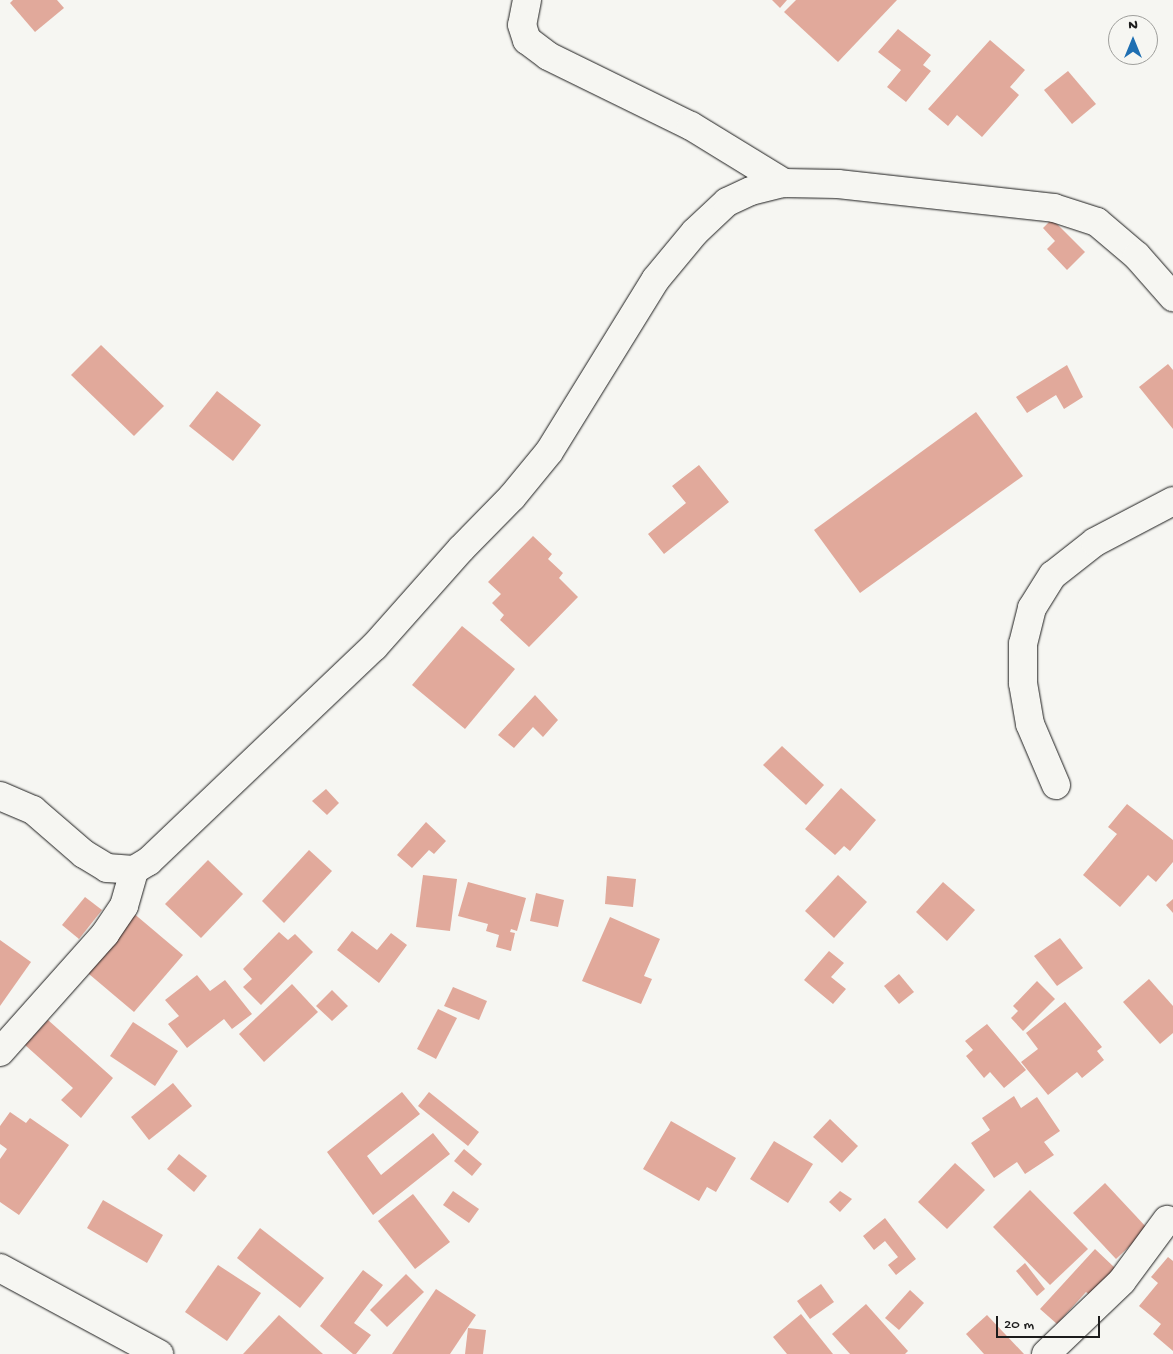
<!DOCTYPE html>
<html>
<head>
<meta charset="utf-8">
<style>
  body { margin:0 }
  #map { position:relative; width:1173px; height:1354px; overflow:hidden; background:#f6f6f2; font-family:"Gochi Hand",sans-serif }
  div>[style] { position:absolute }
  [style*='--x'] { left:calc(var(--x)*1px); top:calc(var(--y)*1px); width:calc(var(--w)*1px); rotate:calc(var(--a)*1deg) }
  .building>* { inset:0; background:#e1a99b }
  .roads { filter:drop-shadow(0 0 1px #1c1c1c) drop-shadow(0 0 1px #1c1c1c) }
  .minor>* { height:28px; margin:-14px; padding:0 14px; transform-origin:14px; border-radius:14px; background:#f6f6f2 }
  span { translate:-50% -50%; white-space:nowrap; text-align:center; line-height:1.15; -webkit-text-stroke:5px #f6f6f2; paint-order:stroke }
  .north { position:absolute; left:1108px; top:15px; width:50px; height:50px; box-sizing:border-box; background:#f6f6f2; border:1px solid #9f9f9c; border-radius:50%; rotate:0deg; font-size:14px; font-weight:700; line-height:20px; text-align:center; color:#1c1c1c }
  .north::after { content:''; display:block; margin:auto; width:18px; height:22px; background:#1f6fb2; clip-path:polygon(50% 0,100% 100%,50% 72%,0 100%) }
  .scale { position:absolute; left:996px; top:1316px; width:104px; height:22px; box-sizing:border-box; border:2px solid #1c1c1c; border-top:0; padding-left:6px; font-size:15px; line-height:18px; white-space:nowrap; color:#1c1c1c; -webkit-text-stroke:4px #f6f6f2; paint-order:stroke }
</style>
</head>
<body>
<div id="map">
  <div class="building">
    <i style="clip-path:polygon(13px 0,57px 0,64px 8px,35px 32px,10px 3px)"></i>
    <i style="clip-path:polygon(772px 0,787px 0,780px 8px)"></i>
    <i style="clip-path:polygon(796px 0,897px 0,838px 62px,784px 12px)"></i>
    <i style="clip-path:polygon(898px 29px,931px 55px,923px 65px,931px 71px,906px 102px,887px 87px,901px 70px,878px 52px)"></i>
    <i style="clip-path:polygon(990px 40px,1025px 70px,1010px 87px,1019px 95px,982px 137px,957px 115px,948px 126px,928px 109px)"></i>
    <i style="clip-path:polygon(1068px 71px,1096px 104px,1072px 124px,1044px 90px)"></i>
    <i style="clip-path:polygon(1052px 219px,1085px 252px,1067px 270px,1047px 249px,1055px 241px,1043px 228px)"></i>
    <i style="clip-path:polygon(101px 345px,164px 406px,134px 436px,71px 375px)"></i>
    <i style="clip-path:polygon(1168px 364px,1173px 370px,1173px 429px,1139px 387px)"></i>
    <i style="clip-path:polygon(1067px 365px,1083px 397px,1064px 409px,1056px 395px,1027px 413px,1016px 397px)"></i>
    <i style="clip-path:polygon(217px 391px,261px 425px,233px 461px,189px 426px)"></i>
    <i style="clip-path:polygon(976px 412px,1023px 476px,860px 593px,814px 530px)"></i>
    <i style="clip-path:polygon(699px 465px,729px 502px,664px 554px,648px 534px,686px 503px,672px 486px)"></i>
    <i style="clip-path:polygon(533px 536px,552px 554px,548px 559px,563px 573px,559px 578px,578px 597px,529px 647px,500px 620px,504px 615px,492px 603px,501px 594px,488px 582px)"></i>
    <i style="clip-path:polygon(462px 626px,515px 669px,465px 729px,412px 685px)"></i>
    <i style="clip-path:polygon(535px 695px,558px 720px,543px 737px,533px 727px,514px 748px,498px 735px)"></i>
    <i style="clip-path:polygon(782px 746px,824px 785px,806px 805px,763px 765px)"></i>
    <i style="clip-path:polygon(841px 788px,876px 820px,850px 851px,844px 846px,835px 855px,805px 829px)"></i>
    <i style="clip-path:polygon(326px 789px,339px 803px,327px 815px,312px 801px)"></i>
    <i style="clip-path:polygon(1127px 804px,1173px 840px,1173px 862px,1156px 882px,1148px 875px,1120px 907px,1083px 875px,1117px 834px,1108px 827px)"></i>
    <i style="clip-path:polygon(426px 822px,446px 841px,434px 854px,429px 850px,412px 868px,397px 855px)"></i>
    <i style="clip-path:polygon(309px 850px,332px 871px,284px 923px,262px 901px)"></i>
    <i style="clip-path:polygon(208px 860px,243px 894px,201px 938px,165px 904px)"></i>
    <i style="clip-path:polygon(423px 875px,457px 879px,450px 931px,416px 927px)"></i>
    <i style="clip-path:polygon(838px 875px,867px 902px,834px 938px,805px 911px)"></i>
    <i style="clip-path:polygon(607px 876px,636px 879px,633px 907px,605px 904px)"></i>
    <i style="clip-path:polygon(468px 882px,526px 898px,517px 931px,511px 929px,510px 932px,515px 933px,511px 951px,496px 947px,499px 935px,486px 931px,488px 924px,458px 916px)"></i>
    <i style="clip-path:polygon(943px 882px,975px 910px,947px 941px,916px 912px)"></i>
    <i style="clip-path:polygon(536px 893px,564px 900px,558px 927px,530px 921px)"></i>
    <i style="clip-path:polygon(85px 897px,102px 910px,79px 939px,62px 925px)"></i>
    <i style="clip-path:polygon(1173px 899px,1173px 913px,1166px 905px)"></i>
    <i style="clip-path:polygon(132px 912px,183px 955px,134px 1012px,83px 969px)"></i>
    <i style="clip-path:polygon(610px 917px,660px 939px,644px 976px,652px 979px,641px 1004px,582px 981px)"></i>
    <i style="clip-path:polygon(352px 931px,377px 950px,391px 933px,407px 945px,379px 983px,337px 950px)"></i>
    <i style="clip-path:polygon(279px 932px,288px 940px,295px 934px,313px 952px,261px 1005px,243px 987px,252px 979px,243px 969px)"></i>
    <i style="clip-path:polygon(1060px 938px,1083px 968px,1057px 986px,1034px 956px)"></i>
    <i style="clip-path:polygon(0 940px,31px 962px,0 1006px)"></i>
    <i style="clip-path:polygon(829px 951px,844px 963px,831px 977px,846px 989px,833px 1004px,804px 980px)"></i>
    <i style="clip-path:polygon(899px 974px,914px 992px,899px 1004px,884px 986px)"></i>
    <i style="clip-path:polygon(197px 975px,210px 991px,225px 980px,252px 1014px,232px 1029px,224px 1019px,187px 1048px,168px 1024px,179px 1016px,165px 1000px)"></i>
    <i style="clip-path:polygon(1149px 979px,1173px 1006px,1173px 1033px,1160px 1044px,1123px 1002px)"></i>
    <i style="clip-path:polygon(1037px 981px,1055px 999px,1023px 1031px,1011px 1018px,1018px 1011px,1013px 1006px)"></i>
    <i style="clip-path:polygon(292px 984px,318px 1012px,264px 1062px,239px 1034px)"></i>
    <i style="clip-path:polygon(453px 987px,487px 1001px,479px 1020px,444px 1006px)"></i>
    <i style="clip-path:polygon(332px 990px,348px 1006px,332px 1021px,316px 1006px)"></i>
    <i style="clip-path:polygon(1065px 1002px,1102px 1047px,1097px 1051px,1104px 1060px,1082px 1078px,1077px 1072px,1048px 1095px,1021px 1062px,1038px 1049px,1026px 1033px)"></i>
    <i style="clip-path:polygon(438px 1009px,457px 1018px,436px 1059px,417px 1049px)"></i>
    <i style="clip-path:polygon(48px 1020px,113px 1078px,81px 1118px,61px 1100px,73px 1088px,25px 1045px)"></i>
    <i style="clip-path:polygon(133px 1022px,178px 1051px,155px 1086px,110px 1056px)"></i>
    <i style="clip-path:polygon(987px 1024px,1026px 1070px,1004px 1088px,990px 1072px,984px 1078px,966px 1056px,973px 1050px,965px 1041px)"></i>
    <i style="clip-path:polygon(173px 1083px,192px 1106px,149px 1140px,131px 1117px)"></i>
    <i style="clip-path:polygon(402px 1092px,420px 1114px,367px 1156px,381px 1175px,433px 1133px,450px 1154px,373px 1215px,327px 1152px)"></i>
    <i style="clip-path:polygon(429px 1092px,479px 1132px,468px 1146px,418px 1106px)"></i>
    <i style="clip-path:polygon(1014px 1096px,1021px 1108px,1037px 1097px,1060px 1131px,1044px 1142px,1054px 1155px,1025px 1174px,1017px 1162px,994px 1178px,971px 1143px,990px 1130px,982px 1118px)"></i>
    <i style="clip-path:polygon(10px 1112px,26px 1123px,30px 1118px,69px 1145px,19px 1215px,0 1202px,0 1159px,7px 1149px,0 1144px,0 1126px)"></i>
    <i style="clip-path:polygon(830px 1119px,858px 1146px,842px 1163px,813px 1137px)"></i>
    <i style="clip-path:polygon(671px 1121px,736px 1158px,716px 1192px,707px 1187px,699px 1201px,643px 1169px)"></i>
    <i style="clip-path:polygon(774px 1141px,813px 1164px,788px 1203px,750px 1179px)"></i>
    <i style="clip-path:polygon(464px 1149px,482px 1164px,472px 1176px,454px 1161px)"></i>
    <i style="clip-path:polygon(179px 1154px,207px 1176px,194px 1192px,167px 1169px)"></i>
    <i style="clip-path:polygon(955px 1163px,985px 1190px,947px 1229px,918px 1202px)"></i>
    <i style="clip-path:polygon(1105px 1183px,1148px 1229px,1116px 1259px,1073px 1213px)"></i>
    <i style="clip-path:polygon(1030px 1190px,1088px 1249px,1050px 1285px,993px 1227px)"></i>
    <i style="clip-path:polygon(453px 1191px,479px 1209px,469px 1223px,443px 1205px)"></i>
    <i style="clip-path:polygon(840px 1191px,852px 1199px,840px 1212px,829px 1202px)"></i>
    <i style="clip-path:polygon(413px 1194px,450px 1242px,415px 1269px,378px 1221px)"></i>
    <i style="clip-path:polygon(103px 1200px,163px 1235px,147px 1263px,87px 1228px)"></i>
    <i style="clip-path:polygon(885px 1218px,916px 1259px,896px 1275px,888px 1265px,898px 1257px,885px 1241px,874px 1250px,863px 1236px)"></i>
    <i style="clip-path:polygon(260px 1228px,324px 1278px,300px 1308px,237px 1258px)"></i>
    <i style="clip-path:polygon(1095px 1249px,1115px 1268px,1090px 1295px,1086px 1292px,1057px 1324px,1040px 1309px)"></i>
    <i style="clip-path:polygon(1168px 1257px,1173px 1261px,1173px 1351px,1153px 1334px,1161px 1324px,1139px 1306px,1158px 1283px,1151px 1277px)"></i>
    <i style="clip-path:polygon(1025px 1263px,1045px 1289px,1037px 1296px,1016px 1271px)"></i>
    <i style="clip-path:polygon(218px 1265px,261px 1293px,227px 1341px,185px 1312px)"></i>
    <i style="clip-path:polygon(363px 1270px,383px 1285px,354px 1323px,371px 1335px,356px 1354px,353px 1354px,320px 1326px)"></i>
    <i style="clip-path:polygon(406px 1274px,424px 1292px,387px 1327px,370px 1310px)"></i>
    <i style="clip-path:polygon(821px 1284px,834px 1302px,810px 1319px,797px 1301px)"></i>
    <i style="clip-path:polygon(436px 1289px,476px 1315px,450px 1354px,392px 1354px)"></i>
    <i style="clip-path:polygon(910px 1290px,924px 1303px,899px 1330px,885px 1318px)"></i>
    <i style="clip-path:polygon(866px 1304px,908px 1351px,905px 1354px,850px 1354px,832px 1334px)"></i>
    <i style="clip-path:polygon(801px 1314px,833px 1354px,787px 1354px,773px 1337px)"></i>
    <i style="clip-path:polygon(279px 1315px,323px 1354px,243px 1354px)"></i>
    <i style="clip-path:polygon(987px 1315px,1024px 1354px,984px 1354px,966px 1334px)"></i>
    <i style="clip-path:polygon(468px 1328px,486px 1330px,483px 1354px,465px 1354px)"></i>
  </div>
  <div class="roads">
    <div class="minor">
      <i style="--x:527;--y:0;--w:25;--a:101"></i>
      <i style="--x:522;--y:25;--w:16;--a:72"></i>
      <i style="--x:527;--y:40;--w:26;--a:37"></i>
      <i style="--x:548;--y:56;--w:159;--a:26.1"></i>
      <i style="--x:691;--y:126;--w:109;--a:31.5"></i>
      <i style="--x:1056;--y:785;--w:66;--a:-113.1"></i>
      <i style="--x:1030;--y:724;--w:42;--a:-99.7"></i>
      <i style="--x:1023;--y:683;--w:39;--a:-90"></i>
      <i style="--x:1023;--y:644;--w:37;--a:-76"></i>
      <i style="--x:1032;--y:608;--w:39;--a:-58"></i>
      <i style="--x:1053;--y:575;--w:53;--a:-38.2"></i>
      <i style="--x:1095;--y:542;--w:88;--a:-27.7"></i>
      <i style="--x:0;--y:796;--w:36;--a:23"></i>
      <i style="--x:33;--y:810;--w:67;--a:40.8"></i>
      <i style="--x:84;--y:854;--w:27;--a:31"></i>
      <i style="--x:107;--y:868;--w:27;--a:4"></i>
      <i style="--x:134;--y:870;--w:17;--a:-31"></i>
      <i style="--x:149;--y:861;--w:311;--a:-43.6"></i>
      <i style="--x:374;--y:647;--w:131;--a:-48.4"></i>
      <i style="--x:461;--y:549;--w:73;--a:-45.6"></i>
      <i style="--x:512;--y:497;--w:58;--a:-50.6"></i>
      <i style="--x:549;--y:452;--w:203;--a:-58.3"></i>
      <i style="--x:656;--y:279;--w:61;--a:-50.3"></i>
      <i style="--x:695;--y:232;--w:44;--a:-43.2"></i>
      <i style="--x:727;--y:202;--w:26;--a:-25"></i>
      <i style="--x:751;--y:191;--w:34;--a:-14"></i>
      <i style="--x:784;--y:183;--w:54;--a:1.1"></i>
      <i style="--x:838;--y:184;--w:217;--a:6.3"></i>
      <i style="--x:1054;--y:208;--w:45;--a:18"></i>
      <i style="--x:1097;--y:222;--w:52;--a:40.4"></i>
      <i style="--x:1137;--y:256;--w:55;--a:48.7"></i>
      <i style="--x:0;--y:1052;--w:158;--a:-48.3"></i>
      <i style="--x:105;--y:934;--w:34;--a:-56"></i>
      <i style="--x:124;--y:906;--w:37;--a:-74"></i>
      <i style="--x:0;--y:1268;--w:181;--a:28.4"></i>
      <i style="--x:1046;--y:1354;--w:105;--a:-43.8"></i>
      <i style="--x:1122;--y:1281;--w:76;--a:-53.6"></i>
    </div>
  </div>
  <div class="north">N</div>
  <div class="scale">20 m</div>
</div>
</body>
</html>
